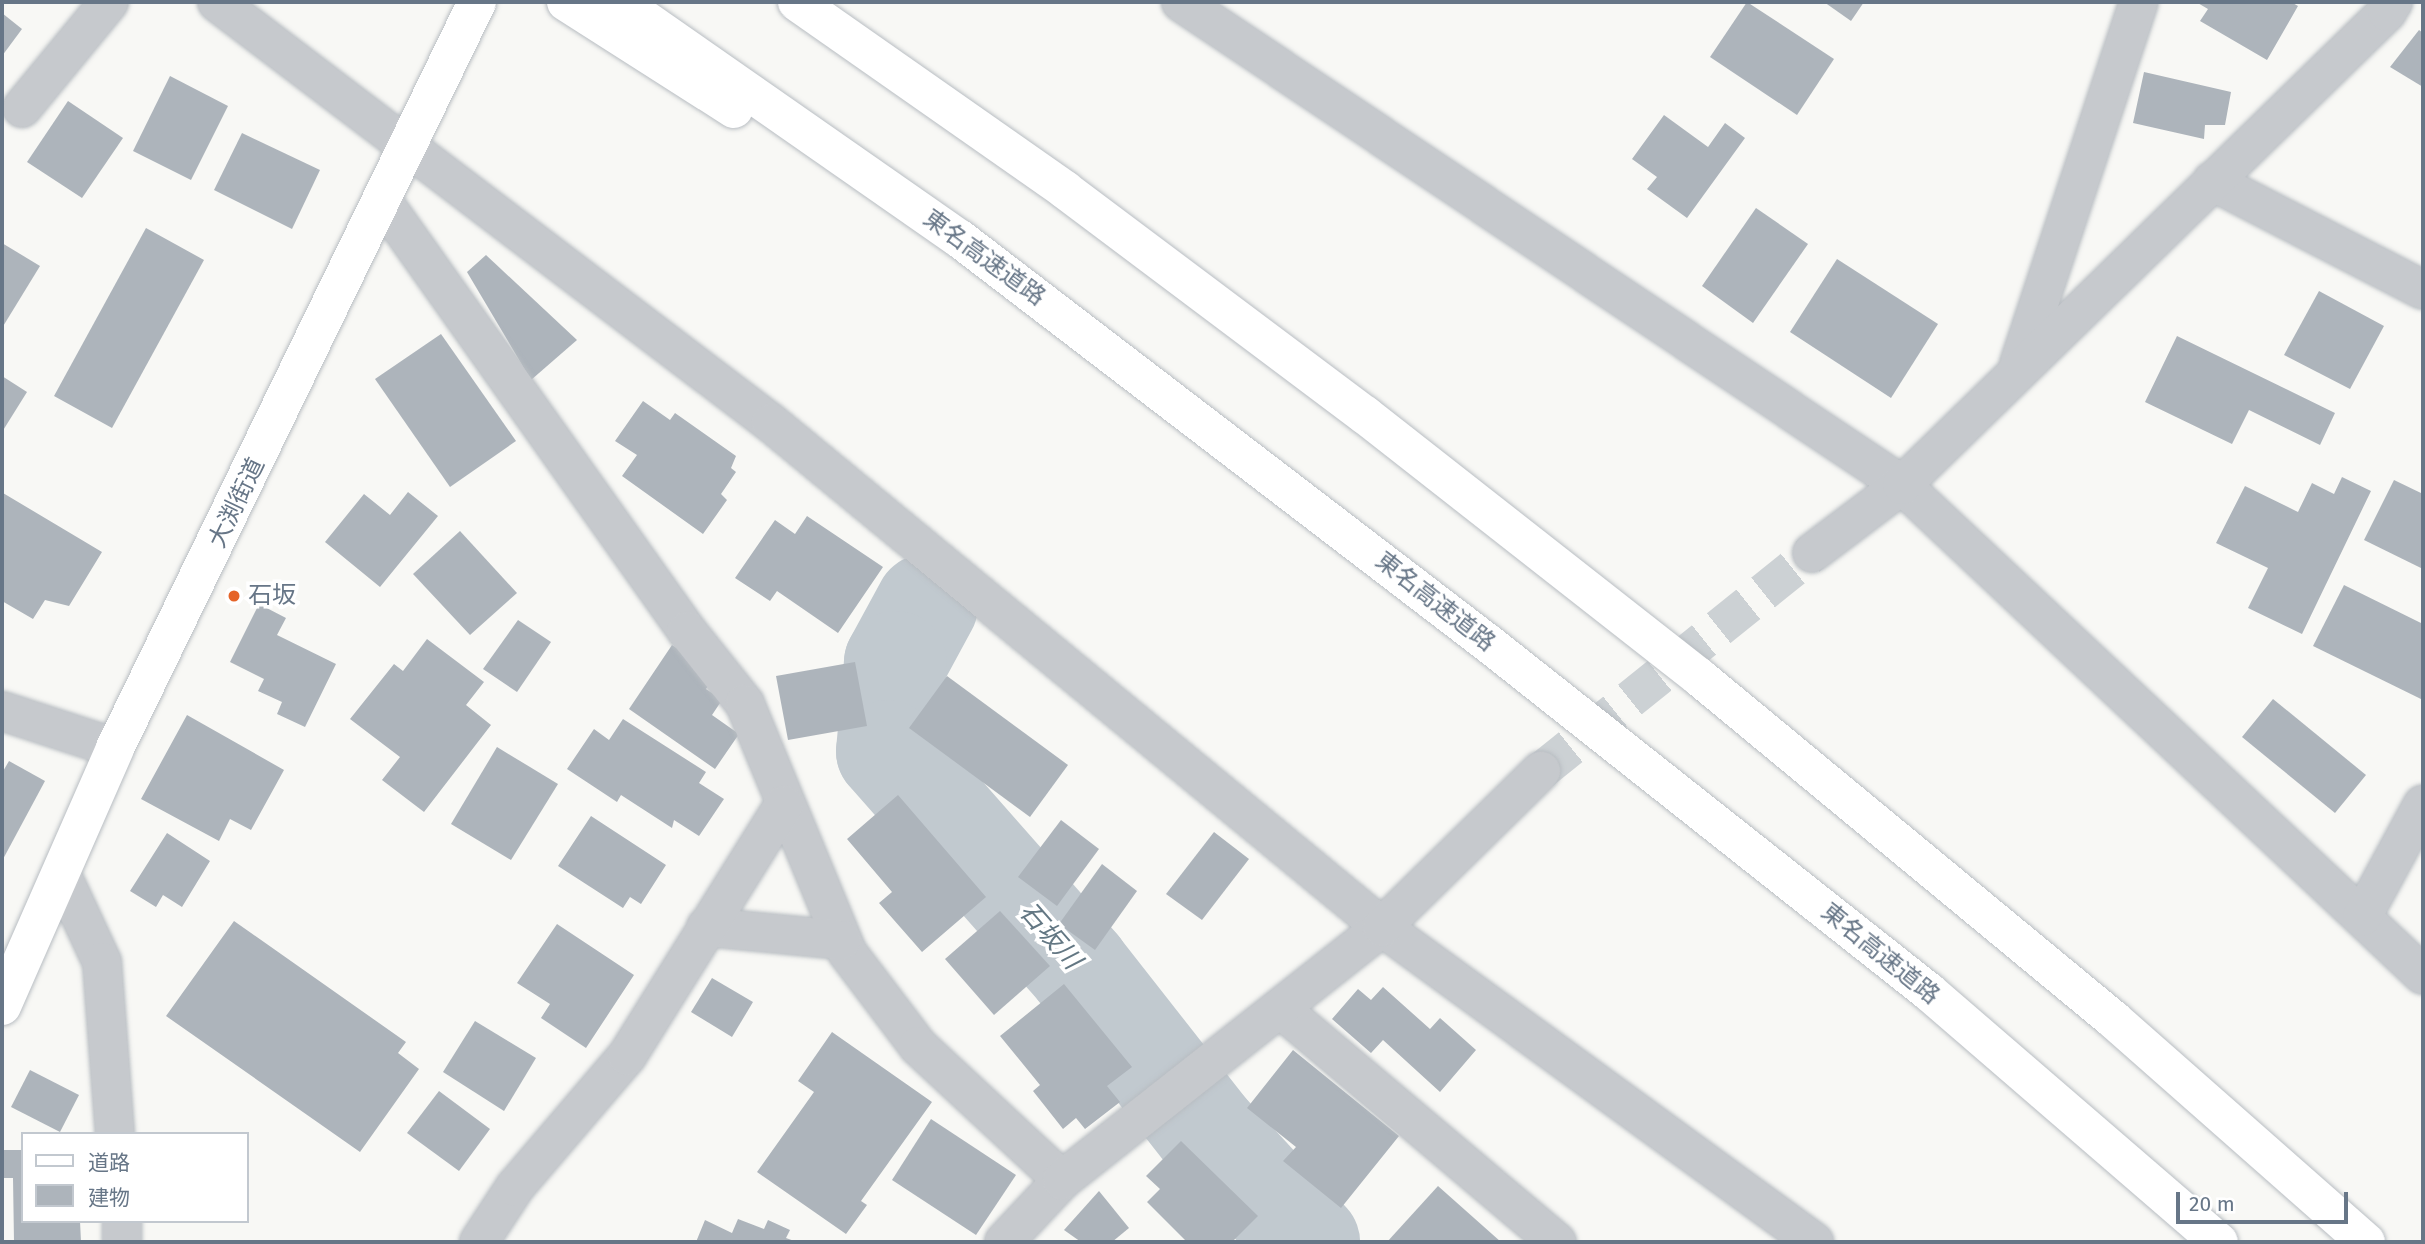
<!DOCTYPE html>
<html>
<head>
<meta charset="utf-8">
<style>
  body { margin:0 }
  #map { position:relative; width:2425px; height:1244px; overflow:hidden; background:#f8f8f5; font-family:"Fira Sans","Noto Sans JP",sans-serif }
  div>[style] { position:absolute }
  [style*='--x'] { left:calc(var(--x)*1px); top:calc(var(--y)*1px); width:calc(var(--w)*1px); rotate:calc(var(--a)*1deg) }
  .river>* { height:103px; margin:-51.5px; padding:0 51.5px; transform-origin:51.5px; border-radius:51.5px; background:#c1c9cf }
  .building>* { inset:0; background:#adb4bb }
  .street-tunnel>* { height:38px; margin-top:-19px; transform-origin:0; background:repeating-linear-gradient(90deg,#ccd1d4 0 38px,transparent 0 57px) }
  .roads { filter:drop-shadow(0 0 2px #b8bdc2) drop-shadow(0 0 2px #b8bdc2) }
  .street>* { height:38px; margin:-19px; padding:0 19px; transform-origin:19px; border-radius:19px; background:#c6c9cd }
  .secondary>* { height:38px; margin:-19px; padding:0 19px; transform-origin:19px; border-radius:19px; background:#fff }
  .highway>* { height:38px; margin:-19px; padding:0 19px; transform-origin:19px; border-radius:19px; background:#fff }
  .dots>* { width:19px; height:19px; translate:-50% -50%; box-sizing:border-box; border:4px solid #fff; border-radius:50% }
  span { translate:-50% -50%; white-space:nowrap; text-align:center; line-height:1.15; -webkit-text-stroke:7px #fff; paint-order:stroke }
  .street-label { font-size:24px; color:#677687 }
  .poi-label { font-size:24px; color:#677687 }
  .left { translate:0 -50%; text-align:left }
  .water-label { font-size:26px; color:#637783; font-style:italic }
  .frame { position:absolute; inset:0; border:4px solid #677687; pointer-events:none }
  .legend { position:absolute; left:21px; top:1132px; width:228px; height:91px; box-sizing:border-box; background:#fff; border:2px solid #c2c8cf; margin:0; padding:9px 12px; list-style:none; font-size:21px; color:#677687 }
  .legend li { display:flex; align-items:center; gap:14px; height:35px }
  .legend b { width:35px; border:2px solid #c2c8cf }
  .scale { position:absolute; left:2176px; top:1192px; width:172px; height:32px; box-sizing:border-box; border:4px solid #677687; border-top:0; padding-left:9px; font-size:21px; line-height:24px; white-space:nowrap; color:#677687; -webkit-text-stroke:5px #fff; paint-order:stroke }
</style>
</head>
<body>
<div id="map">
  <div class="river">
    <i style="--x:926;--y:605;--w:65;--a:118.5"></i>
    <i style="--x:895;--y:662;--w:89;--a:95.1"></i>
    <i style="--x:887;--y:751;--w:289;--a:48.6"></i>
    <i style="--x:1078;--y:968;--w:207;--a:51.9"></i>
    <i style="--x:1206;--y:1131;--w:151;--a:47.4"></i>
  </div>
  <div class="building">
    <i style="clip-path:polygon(1747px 2px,1834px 59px,1797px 115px,1710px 57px)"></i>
    <i style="clip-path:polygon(1824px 2px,1864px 2px,1851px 21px)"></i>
    <i style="clip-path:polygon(2196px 2px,2291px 2px,2298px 6px,2267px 60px,2200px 21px,2208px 9px)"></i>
    <i style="clip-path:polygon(2px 13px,22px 29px,2px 56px)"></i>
    <i style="clip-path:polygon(2419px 30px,2423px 33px,2423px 87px,2390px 67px)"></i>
    <i style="clip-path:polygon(2144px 72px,2231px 92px,2225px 125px,2205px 125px,2204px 139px,2133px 123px)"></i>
    <i style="clip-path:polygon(170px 76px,228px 106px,191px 180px,133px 151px)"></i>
    <i style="clip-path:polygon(68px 101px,123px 138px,82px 198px,27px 162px)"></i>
    <i style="clip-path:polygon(1664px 115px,1708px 147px,1725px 123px,1745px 138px,1687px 218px,1647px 189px,1657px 177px,1632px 159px)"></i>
    <i style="clip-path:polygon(242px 133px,320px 170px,292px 229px,214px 190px)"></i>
    <i style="clip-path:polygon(1756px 208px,1808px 244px,1753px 323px,1702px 286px)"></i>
    <i style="clip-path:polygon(146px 228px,204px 260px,112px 428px,54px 396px)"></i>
    <i style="clip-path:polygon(2px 243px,40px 266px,2px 328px)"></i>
    <i style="clip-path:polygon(486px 255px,577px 340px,531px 380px,467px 272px)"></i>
    <i style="clip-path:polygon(1837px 259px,1938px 324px,1891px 398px,1790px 332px)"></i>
    <i style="clip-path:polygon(2319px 291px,2384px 326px,2350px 389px,2284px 355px)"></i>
    <i style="clip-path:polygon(441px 334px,516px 441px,450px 487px,375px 379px)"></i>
    <i style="clip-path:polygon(2177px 336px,2335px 413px,2320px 445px,2249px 410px,2232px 444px,2145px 402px)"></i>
    <i style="clip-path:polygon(2px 376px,27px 392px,2px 432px)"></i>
    <i style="clip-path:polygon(643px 401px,670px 420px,675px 413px,736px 456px,731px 468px,736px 472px,721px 494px,727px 500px,703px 534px,622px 476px,637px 455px,615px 441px)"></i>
    <i style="clip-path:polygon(2342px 477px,2371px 491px,2302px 634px,2248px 608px,2268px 568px,2216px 543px,2245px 486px,2298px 512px,2312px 483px,2334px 494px)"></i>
    <i style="clip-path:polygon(2394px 480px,2423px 494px,2423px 569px,2364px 540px)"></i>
    <i style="clip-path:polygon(408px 492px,438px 516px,380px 587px,325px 542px,364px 494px,390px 515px)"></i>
    <i style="clip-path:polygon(3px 493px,102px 552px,69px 606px,45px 600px,33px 619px,2px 601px)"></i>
    <i style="clip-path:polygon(807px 516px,883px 567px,838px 633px,777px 591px,770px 601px,735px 578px,775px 520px,795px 534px)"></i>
    <i style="clip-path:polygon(460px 531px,517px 593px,470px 635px,413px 574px)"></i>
    <i style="clip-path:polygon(2344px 585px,2423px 624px,2423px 700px,2313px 646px)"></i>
    <i style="clip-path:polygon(259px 604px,286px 618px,277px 635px,336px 664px,305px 727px,277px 714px,282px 702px,258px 691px,264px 679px,230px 662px)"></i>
    <i style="clip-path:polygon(518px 620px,551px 642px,517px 692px,483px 669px)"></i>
    <i style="clip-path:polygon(427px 639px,484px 682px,466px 705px,491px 725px,424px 812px,382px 780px,400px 757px,350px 719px,394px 664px,403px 671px)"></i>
    <i style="clip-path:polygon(672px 645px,715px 675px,706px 689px,722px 700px,712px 715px,739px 734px,715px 769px,629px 709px)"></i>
    <i style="clip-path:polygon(855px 662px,867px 726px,788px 740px,776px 676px)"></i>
    <i style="clip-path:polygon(947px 676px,1068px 765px,1030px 817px,909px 728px)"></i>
    <i style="clip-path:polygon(2273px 699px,2366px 775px,2335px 813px,2242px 737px)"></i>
    <i style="clip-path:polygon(187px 715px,284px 770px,251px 830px,230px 819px,219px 841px,141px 799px)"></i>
    <i style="clip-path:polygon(623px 719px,706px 772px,699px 783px,724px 799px,699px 836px,674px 820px,672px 828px,621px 795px,617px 802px,567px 769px,594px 729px,609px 740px)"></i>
    <i style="clip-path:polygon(497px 747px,558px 784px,511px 860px,451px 824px)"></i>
    <i style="clip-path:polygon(9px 761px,45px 781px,2px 861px,2px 773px)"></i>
    <i style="clip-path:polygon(898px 795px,986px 897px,922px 952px,879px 903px,892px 892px,847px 839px)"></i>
    <i style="clip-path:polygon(591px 816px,666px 865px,641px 904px,630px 897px,623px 908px,558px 866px)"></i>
    <i style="clip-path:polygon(1061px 820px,1099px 849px,1057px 906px,1018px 877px)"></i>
    <i style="clip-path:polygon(1214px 832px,1249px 859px,1202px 920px,1166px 894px)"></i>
    <i style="clip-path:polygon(167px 833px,210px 861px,182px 907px,163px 895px,156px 907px,130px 891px)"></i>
    <i style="clip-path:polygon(1102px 864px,1137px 891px,1095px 950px,1059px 924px)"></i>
    <i style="clip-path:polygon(1000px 911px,1050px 966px,994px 1015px,945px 959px)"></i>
    <i style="clip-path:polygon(234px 921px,406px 1042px,398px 1053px,419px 1069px,360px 1152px,166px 1016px)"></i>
    <i style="clip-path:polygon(557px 924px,634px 975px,586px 1048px,541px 1018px,550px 1004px,517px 983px)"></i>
    <i style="clip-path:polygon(712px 978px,753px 1002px,732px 1037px,691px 1012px)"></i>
    <i style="clip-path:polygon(1064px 984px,1132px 1067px,1107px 1086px,1120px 1102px,1085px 1129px,1076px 1118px,1063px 1129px,1033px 1091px,1040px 1085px,1000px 1036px)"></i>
    <i style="clip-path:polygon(1383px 987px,1430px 1029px,1440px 1018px,1476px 1050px,1440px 1092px,1383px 1040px,1371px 1053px,1332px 1019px,1358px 989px,1371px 1000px)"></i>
    <i style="clip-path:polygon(475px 1021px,536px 1058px,504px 1111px,443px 1072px)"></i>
    <i style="clip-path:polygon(832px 1032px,932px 1102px,861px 1201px,867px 1205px,846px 1234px,757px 1172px,814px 1092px,798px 1081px)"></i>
    <i style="clip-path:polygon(1293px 1050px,1399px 1136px,1341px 1208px,1283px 1161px,1296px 1147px,1247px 1108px)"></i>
    <i style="clip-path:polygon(30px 1070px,79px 1095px,60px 1132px,11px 1107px)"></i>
    <i style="clip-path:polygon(439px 1091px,490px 1129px,459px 1171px,407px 1133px)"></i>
    <i style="clip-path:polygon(931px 1119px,1016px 1175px,976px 1235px,892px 1180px)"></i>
    <i style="clip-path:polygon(1181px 1141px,1258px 1216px,1232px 1242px,1187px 1242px,1147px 1202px,1160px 1189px,1146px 1176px)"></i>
    <i style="clip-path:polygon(2px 1150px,23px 1150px,23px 1221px,80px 1221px,81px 1242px,14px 1242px,13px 1178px,2px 1178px)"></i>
    <i style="clip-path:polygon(1438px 1186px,1501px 1242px,1387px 1242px)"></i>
    <i style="clip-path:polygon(1099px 1191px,1129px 1228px,1112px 1242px,1081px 1242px,1064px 1230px)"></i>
    <i style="clip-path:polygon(738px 1219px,764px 1229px,768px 1220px,790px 1230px,786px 1238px,797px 1242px,696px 1242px,705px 1220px,732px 1233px)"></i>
  </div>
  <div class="street-tunnel">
    <i style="--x:1541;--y:771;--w:348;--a:-38.8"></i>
  </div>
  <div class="roads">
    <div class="street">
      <i style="--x:217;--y:2;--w:696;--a:37.23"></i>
      <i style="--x:771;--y:423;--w:792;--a:39.52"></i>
      <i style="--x:1382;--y:927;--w:535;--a:36.1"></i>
      <i style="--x:1181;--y:2;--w:868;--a:33.82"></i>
      <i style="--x:1902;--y:485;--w:715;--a:43.24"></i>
      <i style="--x:22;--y:108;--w:137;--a:-50.6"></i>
      <i style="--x:2212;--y:181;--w:237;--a:27.3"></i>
      <i style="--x:383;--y:202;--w:526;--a:54.68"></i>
      <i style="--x:687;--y:631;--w:93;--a:51.5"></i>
      <i style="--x:745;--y:704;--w:268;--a:67.6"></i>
      <i style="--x:847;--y:952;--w:118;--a:52.9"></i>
      <i style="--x:918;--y:1046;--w:197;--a:42.9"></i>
      <i style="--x:2019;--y:364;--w:381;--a:-71.7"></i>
      <i style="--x:1812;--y:553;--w:113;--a:-37.1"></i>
      <i style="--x:1902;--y:485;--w:677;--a:-44.28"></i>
      <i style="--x:2387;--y:12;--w:12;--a:-59"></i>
      <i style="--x:2;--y:711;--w:119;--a:18.1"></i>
      <i style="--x:62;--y:876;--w:95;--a:65.1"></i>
      <i style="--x:102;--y:962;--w:172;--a:85.7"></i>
      <i style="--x:2362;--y:917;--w:128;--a:-61.6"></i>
      <i style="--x:706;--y:927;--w:136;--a:5.5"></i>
      <i style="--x:1282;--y:1010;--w:360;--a:40.2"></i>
      <i style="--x:122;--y:1221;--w:21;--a:90"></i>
      <i style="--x:479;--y:1242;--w:66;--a:-56.8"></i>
      <i style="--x:515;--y:1187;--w:172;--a:-49.5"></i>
      <i style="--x:627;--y:1056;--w:296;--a:-58"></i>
      <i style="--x:1004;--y:1242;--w:85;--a:-46.9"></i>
      <i style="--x:1062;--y:1180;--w:408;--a:-38.3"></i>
      <i style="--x:1382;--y:927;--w:223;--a:-44.5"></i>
    </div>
    <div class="secondary">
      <i style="--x:2;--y:1006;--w:282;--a:-66.3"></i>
      <i style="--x:115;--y:748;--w:829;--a:-64.11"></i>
    </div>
    <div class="highway">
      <i style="--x:566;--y:2;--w:199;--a:32.5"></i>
      <i style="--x:620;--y:2;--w:414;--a:34.9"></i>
      <i style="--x:960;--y:239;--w:666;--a:37.44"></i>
      <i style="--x:1489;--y:644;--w:561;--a:38.34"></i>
      <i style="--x:1929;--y:992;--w:383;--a:40.8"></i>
      <i style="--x:797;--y:2;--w:327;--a:35"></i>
      <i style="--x:1065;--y:190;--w:375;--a:36.9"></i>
      <i style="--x:1365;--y:415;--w:424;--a:38.1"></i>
      <i style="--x:1699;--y:677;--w:538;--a:39.57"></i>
      <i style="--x:2114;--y:1020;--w:336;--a:41.4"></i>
    </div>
  </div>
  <div class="dots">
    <i style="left:234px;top:596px;background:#e56428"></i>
  </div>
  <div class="street-label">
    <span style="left:984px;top:258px;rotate:36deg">東名高速道路</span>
    <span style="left:237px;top:503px;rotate:-64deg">大渕街道</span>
    <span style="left:1435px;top:602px;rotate:38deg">東名高速道路</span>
    <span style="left:1880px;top:954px;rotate:39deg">東名高速道路</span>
  </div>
  <div class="poi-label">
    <span class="left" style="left:248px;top:596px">石坂</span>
  </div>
  <div class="water-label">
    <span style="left:1050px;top:936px;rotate:49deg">石坂川</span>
  </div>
  <div class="frame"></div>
  <ul class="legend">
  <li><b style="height:9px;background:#fff"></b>道路</li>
  <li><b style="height:19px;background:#adb4bb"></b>建物</li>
  </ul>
  <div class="scale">20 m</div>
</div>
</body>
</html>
